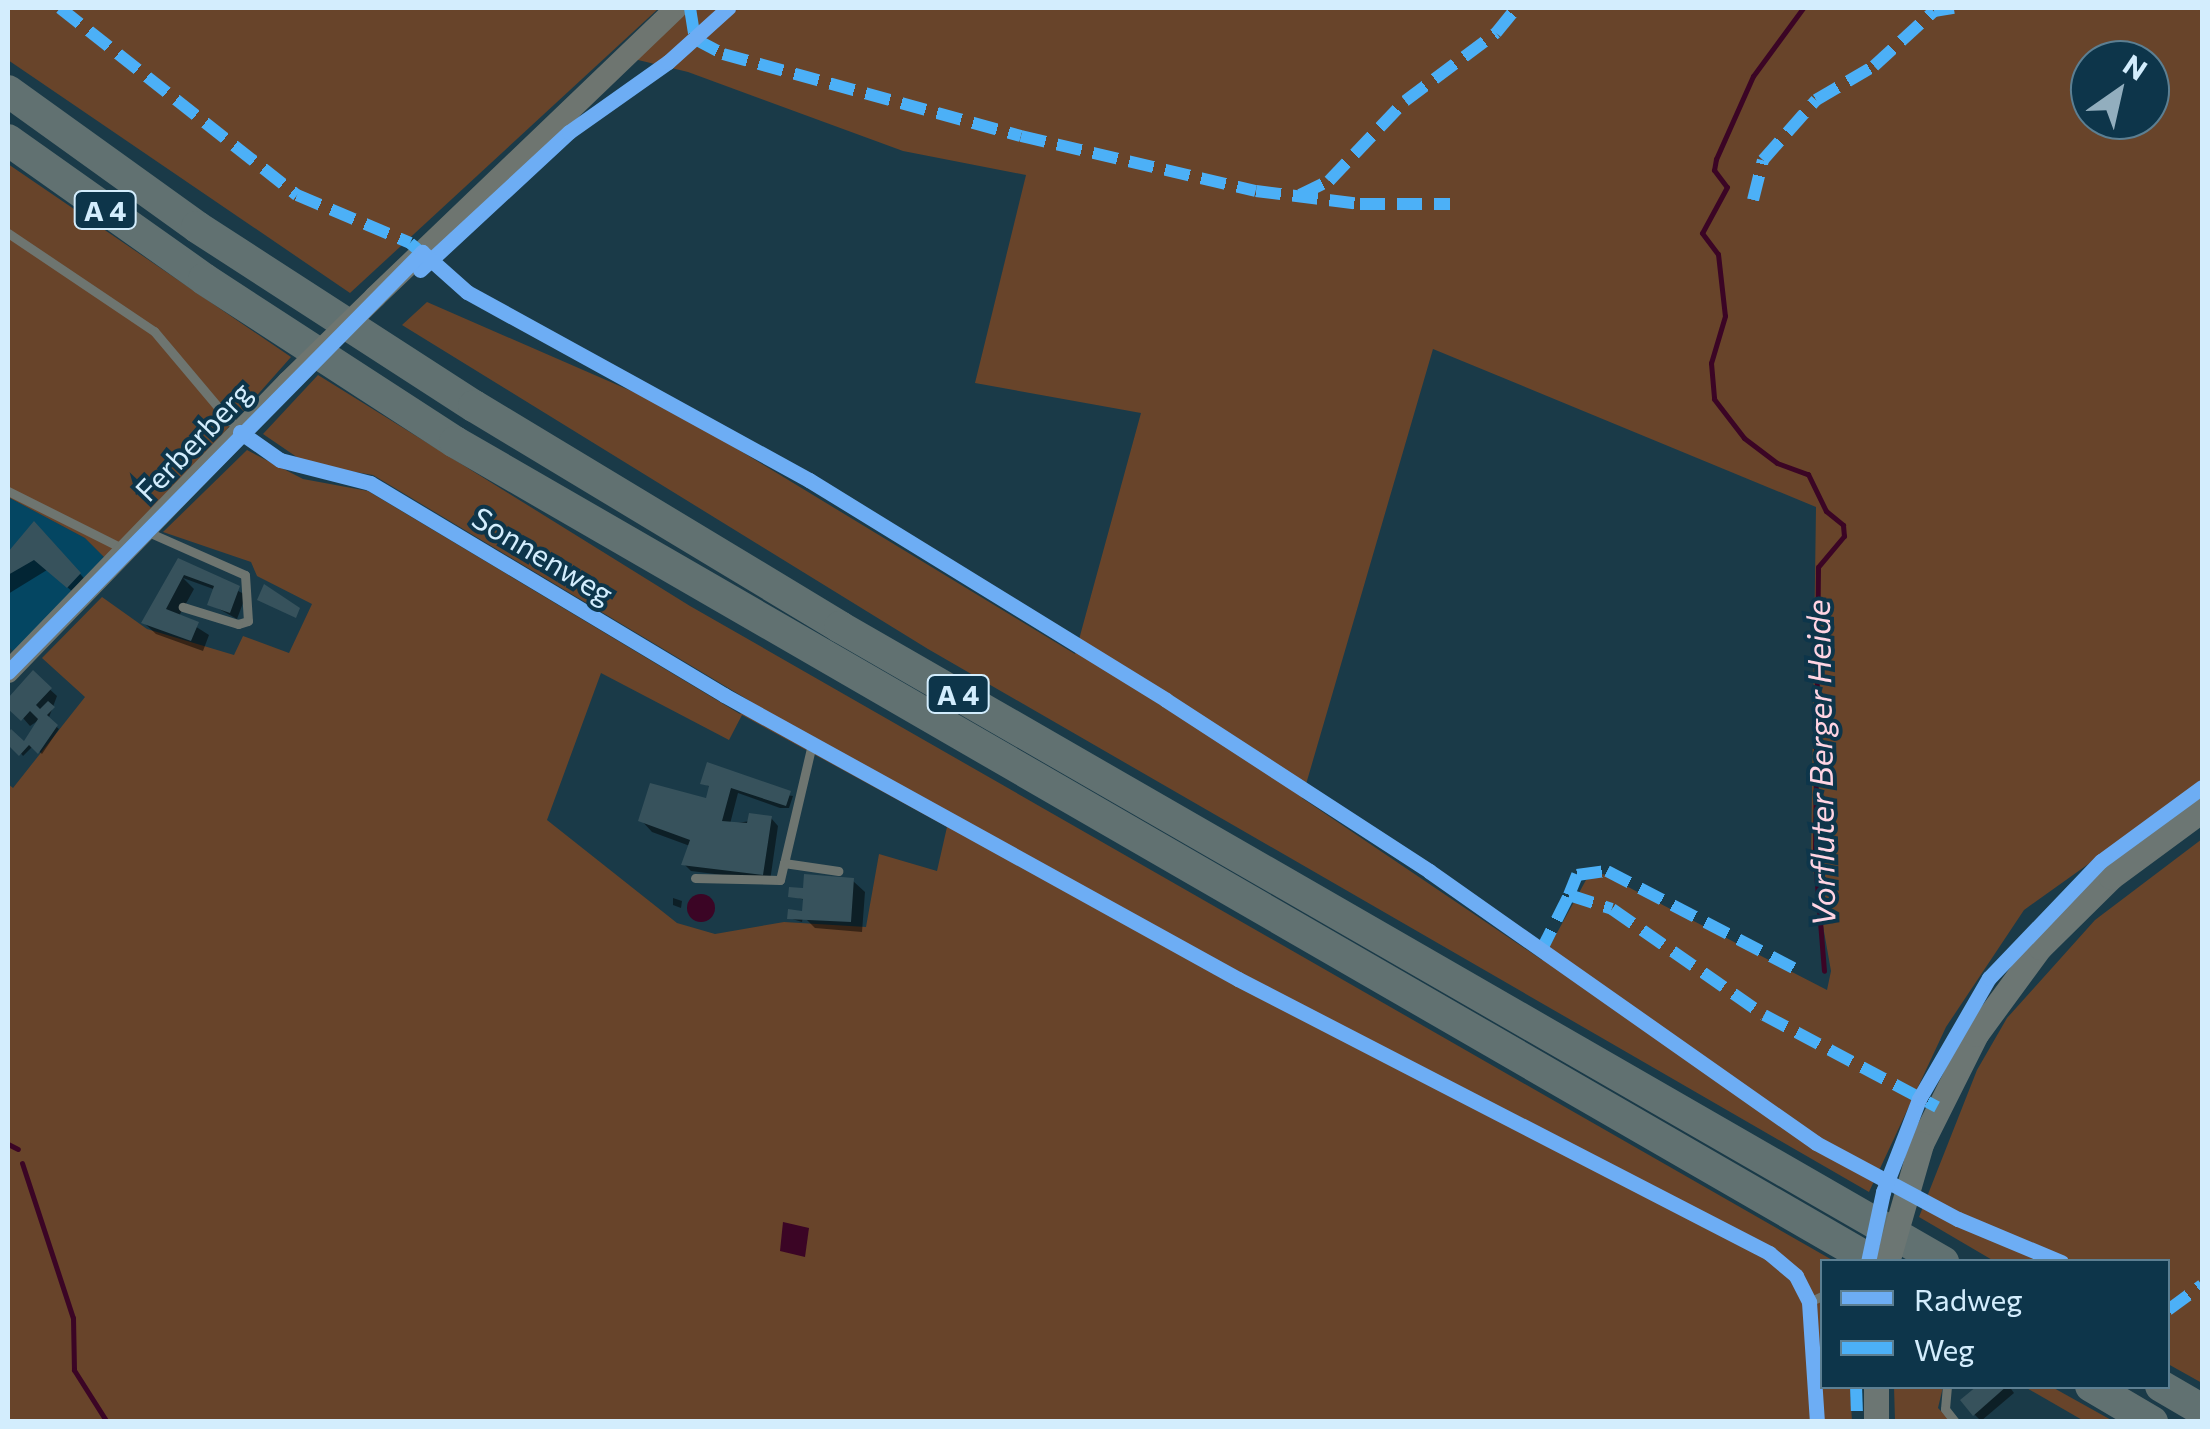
<!DOCTYPE html>
<html>
<head>
<meta charset="utf-8">
<style>
  body { margin:0 }
  #map { position:relative; width:2210px; height:1429px; overflow:hidden; background:#1a3a48; font-family:Commissioner,sans-serif }
  div>[style] { position:absolute }
  [style*='--x'] { left:calc(var(--x)*1px); top:calc(var(--y)*1px); width:calc(var(--w)*1px); rotate:calc(var(--a)*1deg) }
  .built>* { inset:0; background:#044662 }
  .green>* { inset:0; background:#68442a }
  .water>* { inset:0; background:#3b0525 }
  .round { border-radius:50% }
  .shadow>* { inset:0; background:#0007 }
  .stream>* { height:5px; margin:-2.5px; padding:0 2.5px; transform-origin:2.5px; border-radius:2.5px; background:#3b0525 }
  .building>* { inset:0; background:#37525c }
  .path>* { height:4px; margin-top:-2px; transform-origin:0; background:repeating-linear-gradient(90deg,#637173 0 5px,transparent 0 13px) }
  .service>* { height:9px; margin:-4.5px; padding:0 4.5px; transform-origin:4.5px; border-radius:4.5px; background:#6e7570 }
  .tertiary>* { height:22px; margin:-11px; padding:0 11px; transform-origin:11px; border-radius:11px; background:#6e7570 }
  .secondary>* { height:25px; margin:-12.5px; padding:0 12.5px; transform-origin:12.5px; border-radius:12.5px; background:#6c7673 }
  .motorway>* { height:32px; margin:-16px; padding:0 16px; transform-origin:16px; border-radius:16px; background:#617171 }
  .tertiary-bridge>* { height:22px; margin:-11px; padding:0 11px; transform-origin:11px; border-radius:11px; background:#6e7570 }
  .secondary-bridge>* { height:25px; margin:-12.5px; padding:0 12.5px; transform-origin:12.5px; border-radius:12.5px; background:#6c7673 }
  .quiet>* { height:12px; margin-top:-6px; transform-origin:0; background:repeating-linear-gradient(90deg,#4cb0f7 0 25px,transparent 0 37px) }
  .cycleway>* { height:15px; margin:-7.5px; padding:0 7.5px; transform-origin:7.5px; border-radius:7.5px; background:#6dadf4 }
  span { translate:-50% -50%; white-space:nowrap; text-align:center; line-height:1.15; -webkit-text-stroke:8px #0d354a; paint-order:stroke }
  .shield-label span { padding:2px 8px; background:#0d354a; border:2px solid; border-radius:8px; -webkit-text-stroke-width:0 }
  .shield-label { font-size:28px; color:#d3edfd; font-weight:700 }
  .street-label { font-size:30px; color:#d3edfd }
  .water-label { font-size:32px; color:#ffd4e3; font-style:italic }
  .frame { position:absolute; inset:0; border:10px solid #d3edfd; pointer-events:none }
  .legend { position:absolute; left:1820px; top:1259px; width:350px; height:130px; box-sizing:border-box; background:#0d354a; border:2px solid #5c7f92; margin:0; padding:12px 18px; list-style:none; font-size:30px; color:#d3edfd }
  .legend li { display:flex; align-items:center; gap:20px; height:50px }
  .legend b { width:50px; border:2px solid #5c7f92 }
  .north { position:absolute; left:2070px; top:40px; width:100px; height:100px; box-sizing:border-box; background:#0d354a; border:2px solid #5c7f92; border-radius:50%; rotate:34deg; font-size:28px; font-weight:700; line-height:40px; text-align:center; color:#d3edfd }
  .north::after { content:''; display:block; margin:auto; width:35px; height:45px; background:#92aebe; clip-path:polygon(50% 0,100% 100%,50% 72%,0 100%) }
</style>
</head>
<body>
<div id="map">
  <div class="built">
    <i style="clip-path:polygon(8px 497px,85px 538px,109px 562px,17px 655px,8px 646px)"></i>
  </div>
  <div class="green">
    <i style="clip-path:polygon(8px 8px,659px 8px,350px 293px,8px 60px)"></i>
    <i style="clip-path:polygon(evenodd,685px 8px,2202px 8px,2202px 783px,2024px 910px,1946px 1027px,1869px 1192px,928px 649px,402px 325px,427px 302px,668px 407px,1075px 654px,1141px 413px,975px 383px,1026px 175px,903px 151px,688px 72px,634px 59px,685px 8px,2090px 60px,2150px 60px,2150px 120px,2090px 120px,2090px 60px,685px 8px,1433px 349px,1816px 507px,1811px 858px,1831px 971px,1827px 990px,1603px 874px,1586px 880px,1542px 960px,1302px 798px,1433px 349px)"></i>
    <i style="clip-path:polygon(8px 164px,291px 357px,109px 562px,85px 538px,8px 497px)"></i>
    <i style="clip-path:polygon(evenodd,318px 375px,690px 606px,1834px 1261px,1822px 1262px,1822px 1386px,1850px 1387px,1852px 1421px,8px 1421px,8px 784px,13px 788px,85px 697px,42px 658px,102px 597px,147px 629px,234px 655px,243px 636px,289px 653px,312px 604px,257px 576px,251px 562px,163px 532px,247px 450px,303px 479px,368px 491px,740px 714px,750px 701px,373px 475px,307px 464px,263px 434px,318px 375px,601px 673px,729px 740px,742px 715px,947px 827px,937px 871px,879px 854px,866px 927px,784px 922px,715px 934px,677px 923px,547px 820px,601px 673px)"></i>
    <i style="clip-path:polygon(2202px 839px,2202px 1383px,2168px 1364px,2168px 1262px,1994px 1261px,1919px 1217px,1977px 1070px,2007px 1018px,2095px 920px)"></i>
    <i style="clip-path:polygon(1894px 1387px,1943px 1387px,1938px 1408px,1951px 1421px,1895px 1421px)"></i>
    <i style="clip-path:polygon(2025px 1387px,2052px 1387px,2113px 1421px,2084px 1421px)"></i>
  </div>
  <div class="water">
    <i class="round" style="left:687px;top:894px;width:28px;height:28px"></i>
    <i style="clip-path:polygon(783px 1222px,809px 1228px,805px 1257px,780px 1251px)"></i>
  </div>
  <div class="shadow">
    <i style="clip-path:polygon(46px 536px,91px 586px,80px 598px,47px 570px,8px 594px,8px 555px)"></i>
    <i style="clip-path:polygon(179px 561px,246px 595px,237px 619px,210px 604px,216px 590px,183px 578px,194px 589px,179px 616px,209px 635px,203px 651px,156px 634px,144px 623px)"></i>
    <i style="clip-path:polygon(33px 674px,57px 696px,48px 720px,59px 729px,42px 754px,33px 746px,23px 756px,8px 737px,11px 733px,24px 744px,39px 720px,30px 726px,8px 701px)"></i>
    <i style="clip-path:polygon(703px 783px,793px 796px,789px 808px,780px 808px,738px 793px,730px 824px,771px 818px,778px 826px,770px 881px,691px 871px,684px 864px,690px 846px,652px 832px,641px 820px,706px 800px,710px 787px)"></i>
    <i style="clip-path:polygon(807px 877px,853px 881px,865px 892px,862px 932px,815px 928px,803px 916px,802px 922px,789px 918px,790px 911px,804px 916px,805px 900px,791px 896px,792px 890px,806px 891px)"></i>
    <i style="clip-path:polygon(673px 898px,682px 901px,681px 908px,673px 905px)"></i>
    <i style="clip-path:polygon(1981px 1386px,2009px 1386px,2014px 1393px,1981px 1421px,1974px 1414px)"></i>
  </div>
  <div class="stream">
    <i style="--x:1803;--y:8;--w:84;--a:126.3"></i>
    <i style="--x:1753;--y:76;--w:91;--a:114"></i>
    <i style="--x:1716;--y:159;--w:11;--a:100"></i>
    <i style="--x:1714;--y:170;--w:21;--a:53"></i>
    <i style="--x:1727;--y:187;--w:52;--a:118.5"></i>
    <i style="--x:1702;--y:233;--w:26;--a:53"></i>
    <i style="--x:1718;--y:254;--w:62;--a:83.6"></i>
    <i style="--x:1725;--y:316;--w:49;--a:106.6"></i>
    <i style="--x:1711;--y:363;--w:36;--a:85"></i>
    <i style="--x:1714;--y:399;--w:49;--a:52.4"></i>
    <i style="--x:1744;--y:438;--w:41;--a:37.1"></i>
    <i style="--x:1777;--y:463;--w:33;--a:20"></i>
    <i style="--x:1808;--y:474;--w:41;--a:64.1"></i>
    <i style="--x:1826;--y:511;--w:22;--a:39"></i>
    <i style="--x:1843;--y:525;--w:11;--a:85"></i>
    <i style="--x:1844;--y:536;--w:40;--a:130"></i>
    <i style="--x:1818;--y:567;--w:292;--a:90.6"></i>
    <i style="--x:1815;--y:859;--w:112;--a:85.4"></i>
    <i style="--x:8;--y:1144;--w:11;--a:27"></i>
    <i style="--x:22;--y:1163;--w:163;--a:71.8"></i>
    <i style="--x:73;--y:1318;--w:52;--a:88.9"></i>
    <i style="--x:74;--y:1370;--w:62;--a:57.6"></i>
  </div>
  <div class="building">
    <i style="clip-path:polygon(34px 521px,81px 573px,67px 588px,34px 560px,8px 575px,8px 552px)"></i>
    <i style="clip-path:polygon(178px 558px,240px 586px,230px 613px,207px 605px,214px 586px,184px 575px,166px 609px,199px 622px,191px 641px,141px 623px)"></i>
    <i style="clip-path:polygon(264px 584px,300px 608px,296px 618px,257px 600px)"></i>
    <i style="clip-path:polygon(33px 670px,52px 688px,36px 705px,40px 709px,48px 701px,55px 707px,47px 715px,58px 725px,38px 754px,29px 745px,19px 756px,8px 745px,8px 733px,11px 729px,24px 741px,38px 719px,30px 711px,21px 721px,8px 709px,8px 698px)"></i>
    <i style="clip-path:polygon(707px 762px,791px 791px,786px 806px,731px 788px,722px 821px,747px 823px,749px 813px,772px 816px,763px 875px,681px 865px,690px 840px,638px 821px,650px 783px,706px 798px,709px 786px,700px 784px)"></i>
    <i style="clip-path:polygon(804px 874px,854px 878px,851px 922px,787px 919px,788px 909px,802px 911px,803px 899px,788px 897px,789px 887px,803px 888px)"></i>
    <i style="clip-path:polygon(1977px 1386px,2007px 1386px,1973px 1416px,1960px 1400px)"></i>
  </div>
  <div class="path">
    <i style="--x:607;--y:104;--w:74;--a:-34.5"></i>
    <i style="--x:668;--y:62;--w:81;--a:-42"></i>
  </div>
  <div class="service">
    <i style="--x:8;--y:233;--w:176;--a:33.9"></i>
    <i style="--x:154;--y:331;--w:116;--a:49.9"></i>
    <i style="--x:229;--y:420;--w:45;--a:40.5"></i>
    <i style="--x:263;--y:449;--w:48;--a:24.4"></i>
    <i style="--x:307;--y:469;--w:65;--a:12.5"></i>
    <i style="--x:370;--y:483;--w:513;--a:30.56"></i>
    <i style="--x:812;--y:744;--w:122;--a:103.2"></i>
    <i style="--x:784;--y:863;--w:55;--a:8.4"></i>
    <i style="--x:8;--y:491;--w:130;--a:26.6"></i>
    <i style="--x:148;--y:532;--w:106;--a:23.9"></i>
    <i style="--x:245;--y:575;--w:46;--a:86.3"></i>
    <i style="--x:248;--y:621;--w:10;--a:163"></i>
    <i style="--x:238;--y:624;--w:58;--a:-162.8"></i>
    <i style="--x:695;--y:878;--w:85;--a:1.3"></i>
    <i style="--x:780;--y:880;--w:17;--a:-77"></i>
    <i style="--x:1947;--y:1386;--w:23;--a:95"></i>
    <i style="--x:1945;--y:1409;--w:16;--a:52"></i>
    <i style="--x:1817;--y:1422;--w:120;--a:-93.8"></i>
    <i style="--x:1809;--y:1302;--w:14;--a:-25"></i>
  </div>
  <div class="tertiary">
    <i style="--x:375;--y:297;--w:417;--a:-43.8"></i>
    <i style="--x:8;--y:672;--w:403;--a:-46"></i>
  </div>
  <div class="secondary">
    <i style="--x:1921;--y:1144;--w:123;--a:-63.4"></i>
    <i style="--x:1976;--y:1034;--w:108;--a:-53.7"></i>
    <i style="--x:2040;--y:947;--w:100;--a:-44.6"></i>
    <i style="--x:2111;--y:877;--w:113;--a:-36.4"></i>
    <i style="--x:1876;--y:1386;--w:36;--a:90"></i>
  </div>
  <div class="motorway">
    <i style="--x:8;--y:91;--w:233;--a:35.7"></i>
    <i style="--x:197;--y:227;--w:330;--a:32.9"></i>
    <i style="--x:474;--y:406;--w:428;--a:31.1"></i>
    <i style="--x:840;--y:627;--w:1273;--a:29.93"></i>
    <i style="--x:8;--y:140;--w:240;--a:35.3"></i>
    <i style="--x:204;--y:279;--w:299;--a:33"></i>
    <i style="--x:455;--y:442;--w:1639;--a:30.02"></i>
    <i style="--x:2091;--y:1386;--w:71;--a:30.5"></i>
    <i style="--x:2161;--y:1386;--w:48;--a:30.3"></i>
  </div>
  <div class="tertiary-bridge">
    <i style="--x:288;--y:382;--w:122;--a:-44.3"></i>
  </div>
  <div class="secondary-bridge">
    <i style="--x:1887;--y:1262;--w:123;--a:-73.9"></i>
  </div>
  <div class="quiet">
    <i style="--x:60;--y:8;--w:302;--a:38.3"></i>
    <i style="--x:297;--y:195;--w:123;--a:23"></i>
    <i style="--x:410;--y:243;--w:25;--a:40"></i>
    <i style="--x:690;--y:8;--w:31;--a:81"></i>
    <i style="--x:695;--y:39;--w:32;--a:28"></i>
    <i style="--x:723;--y:54;--w:309;--a:15.4"></i>
    <i style="--x:1021;--y:136;--w:241;--a:13.2"></i>
    <i style="--x:1256;--y:191;--w:105;--a:7.1"></i>
    <i style="--x:1360;--y:204;--w:90;--a:0"></i>
    <i style="--x:1300;--y:195;--w:32;--a:-26"></i>
    <i style="--x:1329;--y:181;--w:110;--a:-46.5"></i>
    <i style="--x:1405;--y:101;--w:114;--a:-36.8"></i>
    <i style="--x:1496;--y:33;--w:32;--a:-51"></i>
    <i style="--x:1753;--y:200;--w:41;--a:-76"></i>
    <i style="--x:1763;--y:160;--w:80;--a:-48.5"></i>
    <i style="--x:1816;--y:100;--w:67;--a:-30.4"></i>
    <i style="--x:1874;--y:66;--w:81;--a:-42.5"></i>
    <i style="--x:1934;--y:11;--w:20;--a:-9"></i>
    <i style="--x:1569;--y:895;--w:22;--a:-68"></i>
    <i style="--x:1577;--y:875;--w:30;--a:-8"></i>
    <i style="--x:1607;--y:871;--w:221;--a:27.5"></i>
    <i style="--x:1540;--y:953;--w:65;--a:-63.4"></i>
    <i style="--x:1569;--y:895;--w:45;--a:18"></i>
    <i style="--x:1612;--y:909;--w:185;--a:34.9"></i>
    <i style="--x:1764;--y:1015;--w:196;--a:28"></i>
    <i style="--x:2168;--y:1310;--w:42;--a:-36.3"></i>
    <i style="--x:1856;--y:1386;--w:36;--a:88"></i>
  </div>
  <div class="cycleway">
    <i style="--x:420;--y:270;--w:203;--a:-42.8"></i>
    <i style="--x:569;--y:132;--w:121;--a:-35.3"></i>
    <i style="--x:668;--y:62;--w:81;--a:-42"></i>
    <i style="--x:240;--y:432;--w:49;--a:35"></i>
    <i style="--x:280;--y:460;--w:93;--a:14.3"></i>
    <i style="--x:370;--y:483;--w:413;--a:30.9"></i>
    <i style="--x:724;--y:695;--w:587;--a:28.92"></i>
    <i style="--x:1238;--y:979;--w:598;--a:27.29"></i>
    <i style="--x:1769;--y:1253;--w:35;--a:40"></i>
    <i style="--x:1796;--y:1276;--w:29;--a:63"></i>
    <i style="--x:1809;--y:1302;--w:120;--a:86.2"></i>
    <i style="--x:8;--y:672;--w:590;--a:-45.41"></i>
    <i style="--x:422;--y:252;--w:60;--a:41.6"></i>
    <i style="--x:467;--y:292;--w:390;--a:28.8"></i>
    <i style="--x:809;--y:480;--w:419;--a:31.6"></i>
    <i style="--x:1166;--y:700;--w:314;--a:33"></i>
    <i style="--x:1429;--y:871;--w:473;--a:35.1"></i>
    <i style="--x:1816;--y:1143;--w:161;--a:28.2"></i>
    <i style="--x:1958;--y:1219;--w:112;--a:22.7"></i>
    <i style="--x:1868;--y:1262;--w:72;--a:-77.9"></i>
    <i style="--x:1883;--y:1192;--w:100;--a:-68.8"></i>
    <i style="--x:1919;--y:1099;--w:140;--a:-60"></i>
    <i style="--x:1989;--y:978;--w:162;--a:-46.3"></i>
    <i style="--x:2101;--y:861;--w:125;--a:-36.2"></i>
  </div>
  <div class="shield-label">
    <span style="left:105px;top:210px">A 4</span>
    <span style="left:958px;top:694px">A 4</span>
  </div>
  <div class="street-label">
    <span style="left:193px;top:441px;rotate:-46deg">Ferberberg</span>
    <span style="left:543px;top:555px;rotate:31deg">Sonnenweg</span>
  </div>
  <div class="water-label">
    <span style="left:1820px;top:763px;rotate:-91deg">Vorfluter Berger Heide</span>
  </div>
  <div class="frame"></div>
  <ul class="legend">
  <li><b style="height:12px;background:#6dadf4"></b>Radweg</li>
  <li><b style="height:12px;background:#4cb0f7"></b>Weg</li>
  </ul>
  <div class="north">N</div>
</div>
</body>
</html>
